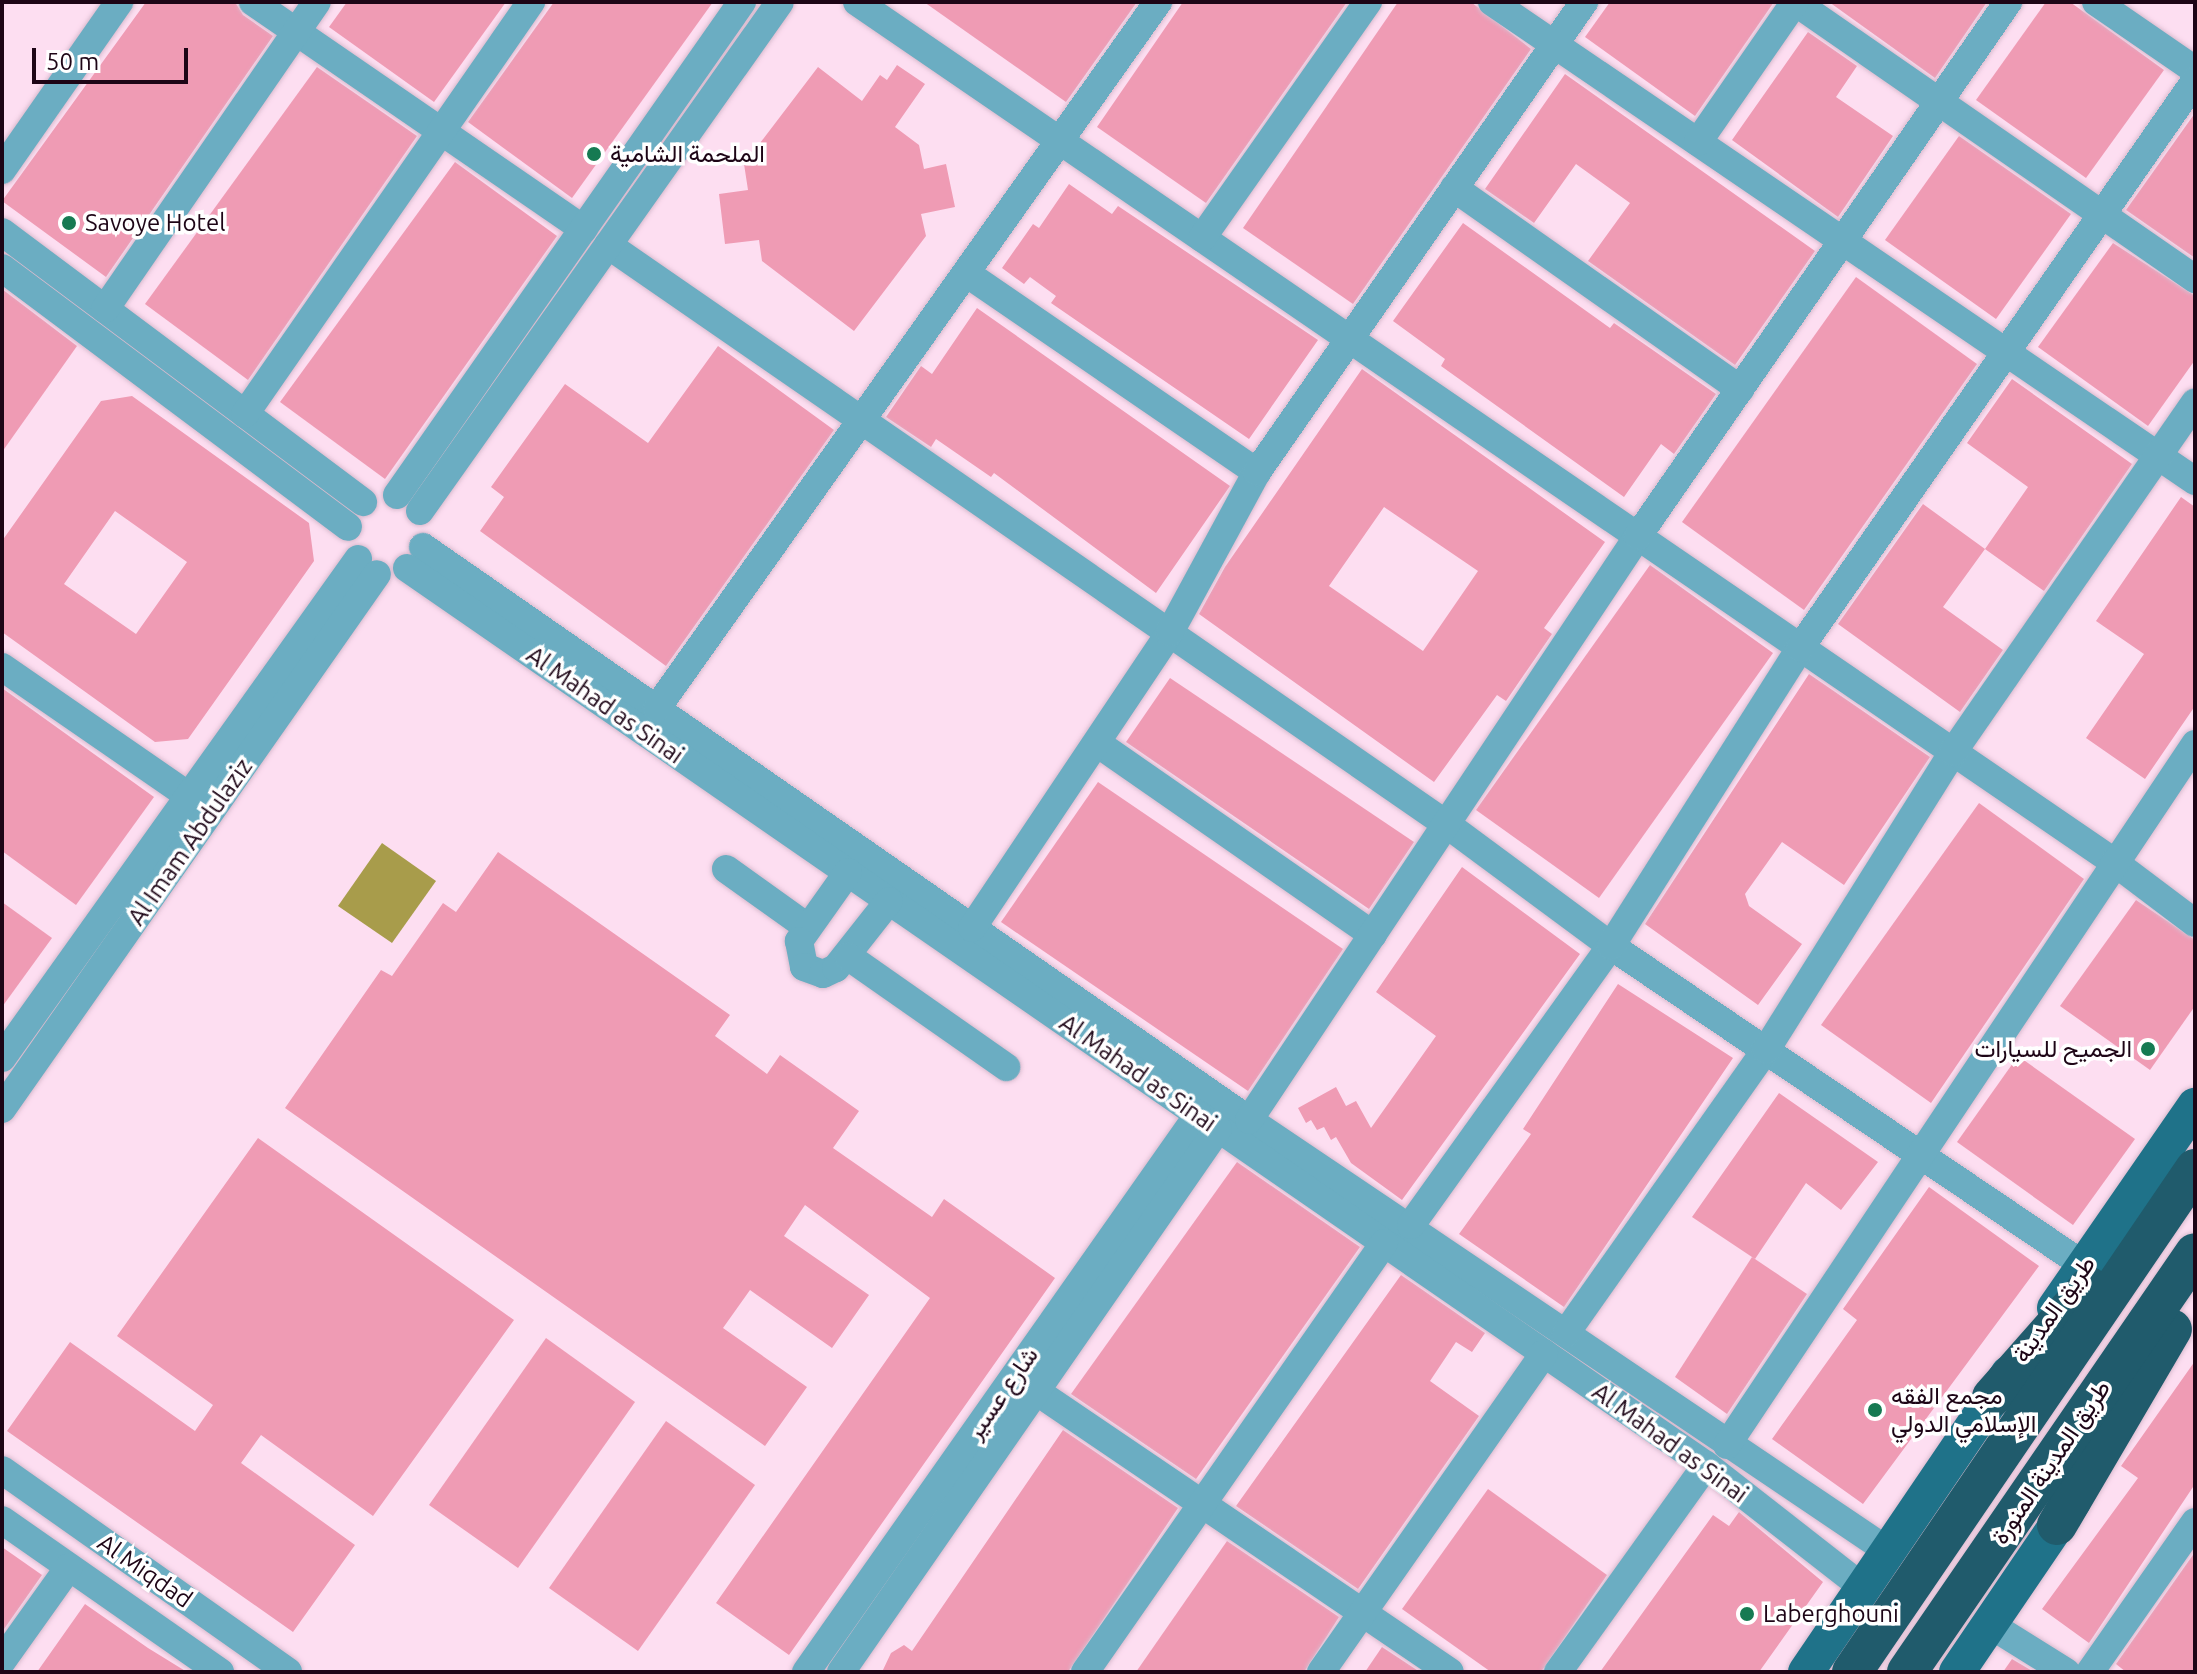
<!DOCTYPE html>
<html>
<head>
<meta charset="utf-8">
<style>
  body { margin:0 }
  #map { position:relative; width:2197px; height:1674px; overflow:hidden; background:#fddef1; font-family:Ubuntu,Vazirmatn,sans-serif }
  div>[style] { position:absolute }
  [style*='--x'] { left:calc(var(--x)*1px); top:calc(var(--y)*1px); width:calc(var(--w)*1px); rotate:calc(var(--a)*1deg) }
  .water>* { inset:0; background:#a89c4b }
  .building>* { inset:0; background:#ef9bb4 }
  .roads { filter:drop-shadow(0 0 2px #d9bbce) drop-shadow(0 0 2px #d9bbce) }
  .minor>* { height:28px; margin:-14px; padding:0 14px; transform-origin:14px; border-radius:14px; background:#6badc2 }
  .major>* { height:36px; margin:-18px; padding:0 18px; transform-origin:18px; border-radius:18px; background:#1f7289 }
  .highway>* { height:40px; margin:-20px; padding:0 20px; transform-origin:20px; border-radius:20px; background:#205b6c }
  .dots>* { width:22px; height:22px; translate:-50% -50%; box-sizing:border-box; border:4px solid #fff; border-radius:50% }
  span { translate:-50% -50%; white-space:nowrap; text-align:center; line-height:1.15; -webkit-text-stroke:7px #fff; paint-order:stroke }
  .poi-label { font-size:24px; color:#1d0516 }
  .left { translate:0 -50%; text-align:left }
  .right { translate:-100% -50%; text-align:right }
  .street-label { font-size:24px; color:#1d0516 }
  .frame { position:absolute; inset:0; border:4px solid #1d0516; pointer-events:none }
  .scale { position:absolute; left:32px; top:48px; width:156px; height:36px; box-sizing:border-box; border:4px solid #1d0516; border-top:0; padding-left:10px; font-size:24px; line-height:28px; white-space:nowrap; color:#1d0516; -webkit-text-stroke:6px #fff; paint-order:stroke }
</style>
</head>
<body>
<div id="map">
  <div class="water">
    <i style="clip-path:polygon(382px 843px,436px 881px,392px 943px,338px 906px)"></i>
  </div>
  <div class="building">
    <i style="clip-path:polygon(146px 2px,235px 2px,243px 15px,273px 36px,106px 277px,2px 201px)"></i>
    <i style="clip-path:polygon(347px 2px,506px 2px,434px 102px,329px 27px)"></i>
    <i style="clip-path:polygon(554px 2px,713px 2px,572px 198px,468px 122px)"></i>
    <i style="clip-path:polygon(924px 2px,1137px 2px,1066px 102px)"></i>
    <i style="clip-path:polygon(1183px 2px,1347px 2px,1206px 203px,1097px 127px)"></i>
    <i style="clip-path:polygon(1398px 2px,1471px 2px,1531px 49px,1353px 304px,1243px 228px)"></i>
    <i style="clip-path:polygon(1610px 2px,1774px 2px,1695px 116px,1585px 37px)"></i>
    <i style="clip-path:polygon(1829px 2px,1987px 2px,1935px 78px)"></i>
    <i style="clip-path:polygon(2046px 2px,2070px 2px,2164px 70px,2086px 178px,1976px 100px)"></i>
    <i style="clip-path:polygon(1808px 32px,1857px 66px,1836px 97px,1893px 136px,1838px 217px,1732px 140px)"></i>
    <i style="clip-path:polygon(897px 65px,925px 84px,895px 127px,919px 145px,924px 169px,946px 164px,955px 207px,921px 214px,926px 236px,854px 331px,762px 261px,759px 240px,725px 244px,719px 194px,748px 190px,744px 164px,818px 67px,862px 101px,880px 75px,887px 80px)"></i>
    <i style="clip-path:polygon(317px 67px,417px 136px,248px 380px,145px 304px)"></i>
    <i style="clip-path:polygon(1565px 74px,1815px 251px,1735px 365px,1588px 261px,1630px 203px,1576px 164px,1534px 223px,1485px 189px)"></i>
    <i style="clip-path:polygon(2195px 113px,2195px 258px,2126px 210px)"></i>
    <i style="clip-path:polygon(1959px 136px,2071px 214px,1996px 319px,1885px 240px)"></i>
    <i style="clip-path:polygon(455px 162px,557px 236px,385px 479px,280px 402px)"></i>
    <i style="clip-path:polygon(1069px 184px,1112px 214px,1118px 206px,1318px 340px,1249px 439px,1051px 303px,1056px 296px,1030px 277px,1024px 284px,1002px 268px,1033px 224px,1039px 228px)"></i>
    <i style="clip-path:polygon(1463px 223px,1610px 328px,1614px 323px,1716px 394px,1674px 454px,1661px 444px,1624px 497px,1441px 366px,1445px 359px,1393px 321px)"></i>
    <i style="clip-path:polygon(2113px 243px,2195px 296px,2195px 360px,2148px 426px,2038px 347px)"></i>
    <i style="clip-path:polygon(1856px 277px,1977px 364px,1804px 610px,1682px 522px)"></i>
    <i style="clip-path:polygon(2px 289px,77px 346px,2px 452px)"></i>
    <i style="clip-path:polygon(977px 308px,1230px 486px,1156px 593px,994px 473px,991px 477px,936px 439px,931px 447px,886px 417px,921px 366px,932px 374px)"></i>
    <i style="clip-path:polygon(718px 346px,834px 430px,666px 666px,480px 531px,504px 497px,491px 487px,565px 384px,648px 443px)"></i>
    <i style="clip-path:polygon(evenodd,1362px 369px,1605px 542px,1544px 628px,1552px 634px,1506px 701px,1497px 695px,1434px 782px,1199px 614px,1225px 567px,1362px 369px,1384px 507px,1478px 571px,1423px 651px,1329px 586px,1384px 507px)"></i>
    <i style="clip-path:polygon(2012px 379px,2132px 464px,2044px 591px,1985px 549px,2028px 487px,1967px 443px)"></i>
    <i style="clip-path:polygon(evenodd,132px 396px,309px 523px,314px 561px,188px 739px,155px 742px,2px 632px,2px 541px,101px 401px,132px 396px,115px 511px,187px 562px,136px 634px,64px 584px,115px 511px)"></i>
    <i style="clip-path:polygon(2181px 497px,2195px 507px,2195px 706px,2145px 779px,2086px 738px,2144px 654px,2096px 621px)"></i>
    <i style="clip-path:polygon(1923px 504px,1985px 549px,1943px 607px,2003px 650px,1960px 712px,1838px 624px)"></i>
    <i style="clip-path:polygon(1650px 565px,1773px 653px,1599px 898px,1476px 810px)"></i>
    <i style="clip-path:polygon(1809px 674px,1930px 757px,1844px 885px,1782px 842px,1745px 894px,1749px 906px,1802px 944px,1758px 1005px,1645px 924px)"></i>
    <i style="clip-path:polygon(1170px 678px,1414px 842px,1369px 909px,1126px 742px)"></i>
    <i style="clip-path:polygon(2px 688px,154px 797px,76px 905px,2px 851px)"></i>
    <i style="clip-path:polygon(1098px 782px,1343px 949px,1248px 1091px,1001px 922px)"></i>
    <i style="clip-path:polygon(1979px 803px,2084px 879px,1931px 1103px,1821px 1025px)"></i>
    <i style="clip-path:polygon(498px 852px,730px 1015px,715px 1036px,767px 1074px,780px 1055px,859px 1111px,833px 1148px,932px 1217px,944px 1199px,1055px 1278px,789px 1655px,716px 1603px,930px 1298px,805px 1205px,784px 1236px,869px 1295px,832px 1348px,750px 1290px,723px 1328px,807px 1387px,765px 1446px,285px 1108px,381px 970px,392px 976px,443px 903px,456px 912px)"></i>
    <i style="clip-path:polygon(1462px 867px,1580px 954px,1402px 1200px,1351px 1163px,1336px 1137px,1331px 1140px,1324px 1127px,1317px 1130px,1311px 1120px,1306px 1123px,1298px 1108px,1336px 1087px,1346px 1106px,1356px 1101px,1371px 1128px,1436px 1036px,1376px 992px)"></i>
    <i style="clip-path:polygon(2136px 900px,2195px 940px,2195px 1006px,2150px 1070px,2060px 1006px)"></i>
    <i style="clip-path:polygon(2px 902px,52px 938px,2px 1007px)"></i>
    <i style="clip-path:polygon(1618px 984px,1733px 1058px,1564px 1307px,1459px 1234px,1531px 1134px,1523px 1129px)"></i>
    <i style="clip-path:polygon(2018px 1056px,2135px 1139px,2073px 1225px,1957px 1142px)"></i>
    <i style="clip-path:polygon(1779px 1093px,1878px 1162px,1841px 1210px,1806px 1183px,1755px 1259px,1692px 1217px)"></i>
    <i style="clip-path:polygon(258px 1138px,514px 1320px,373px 1516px,261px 1435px,241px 1463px,355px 1545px,293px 1632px,7px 1431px,70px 1342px,195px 1431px,213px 1405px,117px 1336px)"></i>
    <i style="clip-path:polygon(1237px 1162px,1360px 1247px,1196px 1479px,1071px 1394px)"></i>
    <i style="clip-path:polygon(1929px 1187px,2039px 1266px,1863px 1504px,1772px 1439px,1857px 1320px,1843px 1309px)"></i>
    <i style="clip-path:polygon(1752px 1257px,1807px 1294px,1727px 1414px,1675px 1377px)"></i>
    <i style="clip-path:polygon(1401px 1275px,1485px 1333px,1472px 1352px,1456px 1342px,1430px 1381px,1479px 1416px,1358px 1589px,1236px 1506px)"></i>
    <i style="clip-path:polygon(546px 1338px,635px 1402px,518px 1568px,429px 1505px)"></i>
    <i style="clip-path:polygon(2195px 1361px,2195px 1484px,2089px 1643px,2042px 1609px,2138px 1478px,2121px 1466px)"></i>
    <i style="clip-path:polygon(666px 1421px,755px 1485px,638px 1651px,549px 1588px)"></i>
    <i style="clip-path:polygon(1063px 1430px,1178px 1508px,1068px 1672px,882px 1672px,891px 1653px,904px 1645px,912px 1651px)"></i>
    <i style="clip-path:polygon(1488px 1489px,1607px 1575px,1541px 1672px,1491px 1672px,1402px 1609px)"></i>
    <i style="clip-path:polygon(1739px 1512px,1823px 1582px,1759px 1672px,1600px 1672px,1713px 1515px,1729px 1526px)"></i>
    <i style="clip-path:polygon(1227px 1541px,1339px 1617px,1304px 1672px,1136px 1672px)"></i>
    <i style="clip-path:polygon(2px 1547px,42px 1575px,2px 1632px)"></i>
    <i style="clip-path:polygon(2195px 1552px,2195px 1672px,2126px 1672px,2116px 1664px)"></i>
    <i style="clip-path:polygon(85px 1604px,148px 1648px,187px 1672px,37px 1672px)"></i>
    <i style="clip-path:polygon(1382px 1647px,1420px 1672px,1365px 1672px)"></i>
    <i style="clip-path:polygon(2012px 1659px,2034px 1672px,2003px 1672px)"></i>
  </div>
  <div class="roads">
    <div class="minor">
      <i style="--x:253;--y:2;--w:401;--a:34.5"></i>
      <i style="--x:857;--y:2;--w:1523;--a:34.38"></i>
      <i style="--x:2114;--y:862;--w:101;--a:37"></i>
      <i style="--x:1492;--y:2;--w:851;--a:34.27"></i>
      <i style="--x:1795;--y:2;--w:487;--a:34.7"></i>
      <i style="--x:2096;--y:2;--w:120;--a:34.5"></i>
      <i style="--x:1698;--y:142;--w:170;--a:-55.3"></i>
      <i style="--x:2;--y:170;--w:205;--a:-55.1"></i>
      <i style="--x:1454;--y:188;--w:350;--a:35.1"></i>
      <i style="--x:2;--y:232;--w:451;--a:36.8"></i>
      <i style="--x:1202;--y:238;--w:289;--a:-54.9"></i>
      <i style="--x:608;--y:245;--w:1022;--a:34.64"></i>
      <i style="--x:1449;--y:826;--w:202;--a:36.5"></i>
      <i style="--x:1611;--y:946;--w:572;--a:34.02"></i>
      <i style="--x:2;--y:268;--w:432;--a:36.8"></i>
      <i style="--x:966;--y:273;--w:353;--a:34.4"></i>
      <i style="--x:105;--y:309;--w:373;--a:-55.4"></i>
      <i style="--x:245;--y:414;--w:502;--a:-55.23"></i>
      <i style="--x:397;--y:495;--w:602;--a:-55.02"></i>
      <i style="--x:420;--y:511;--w:623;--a:-54.73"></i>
      <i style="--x:423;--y:547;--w:1005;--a:34.75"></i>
      <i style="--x:1249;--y:1120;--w:767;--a:34"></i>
      <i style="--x:407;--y:568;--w:1579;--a:34.63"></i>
      <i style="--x:1706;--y:1465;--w:198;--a:38"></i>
      <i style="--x:2;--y:667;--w:227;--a:34.6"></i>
      <i style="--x:657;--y:708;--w:866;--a:-54.64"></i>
      <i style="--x:1097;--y:743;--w:336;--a:34.8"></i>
      <i style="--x:726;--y:869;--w:100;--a:35.6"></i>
      <i style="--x:848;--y:872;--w:85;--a:125.4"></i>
      <i style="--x:799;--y:941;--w:26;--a:79"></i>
      <i style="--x:804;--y:967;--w:20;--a:20"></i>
      <i style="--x:823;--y:974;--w:14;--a:-25"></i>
      <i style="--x:836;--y:968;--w:85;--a:-51.7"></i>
      <i style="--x:972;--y:928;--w:356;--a:-56.2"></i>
      <i style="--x:1170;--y:632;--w:182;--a:-61.5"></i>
      <i style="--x:1257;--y:472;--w:573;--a:-55.17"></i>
      <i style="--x:849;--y:957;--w:192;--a:35"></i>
      <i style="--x:2;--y:1058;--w:613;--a:-54.49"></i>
      <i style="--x:2;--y:1109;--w:653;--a:-54.97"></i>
      <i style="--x:1249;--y:1120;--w:702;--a:-56.33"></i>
      <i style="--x:1638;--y:536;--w:650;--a:-55.28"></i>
      <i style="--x:1411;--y:1225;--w:343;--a:-54.4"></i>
      <i style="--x:1611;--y:946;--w:353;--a:-57.6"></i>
      <i style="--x:1800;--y:648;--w:691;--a:-55.14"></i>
      <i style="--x:1566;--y:1333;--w:347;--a:-54.8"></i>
      <i style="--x:1766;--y:1050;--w:352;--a:-57.9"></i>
      <i style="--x:1953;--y:752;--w:425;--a:-55.3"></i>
      <i style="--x:1036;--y:1391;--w:500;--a:34.17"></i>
      <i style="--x:1727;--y:1445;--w:843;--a:-56.27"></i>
      <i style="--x:2;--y:1470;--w:350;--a:35.2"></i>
      <i style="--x:2;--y:1520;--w:266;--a:34.9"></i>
      <i style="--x:1989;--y:1624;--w:91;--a:31.9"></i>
      <i style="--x:2;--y:1661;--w:115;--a:-54.5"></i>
      <i style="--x:806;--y:1672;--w:681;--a:-54.86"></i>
      <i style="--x:841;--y:1672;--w:661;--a:-55.23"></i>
      <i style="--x:1085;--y:1672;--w:523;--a:-55.12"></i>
      <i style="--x:1321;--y:1672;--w:389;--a:-55"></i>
      <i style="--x:1558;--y:1672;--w:254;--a:-54.4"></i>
      <i style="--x:2090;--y:1672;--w:183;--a:-55"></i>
    </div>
    <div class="major">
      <i style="--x:2055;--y:1308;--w:246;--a:-55.3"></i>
      <i style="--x:1806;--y:1672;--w:361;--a:-55.8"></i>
      <i style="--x:1957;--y:1672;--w:207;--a:-55.8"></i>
    </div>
    <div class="highway">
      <i style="--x:1992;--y:1397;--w:147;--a:-48.6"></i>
      <i style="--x:2057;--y:1525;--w:227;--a:-59.6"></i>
      <i style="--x:1852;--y:1672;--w:609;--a:-55.71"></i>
      <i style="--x:1907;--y:1672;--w:508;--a:-55.5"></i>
    </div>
  </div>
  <div class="dots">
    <i style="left:594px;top:154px;background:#167a52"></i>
    <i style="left:69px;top:223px;background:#167a52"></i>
    <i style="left:2148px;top:1049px;background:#167a52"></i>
    <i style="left:1875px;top:1410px;background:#167a52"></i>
    <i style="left:1747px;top:1614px;background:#167a52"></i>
  </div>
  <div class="poi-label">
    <span class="left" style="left:610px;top:154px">الملحمة الشامية</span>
    <span class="left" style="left:85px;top:223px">Savoye Hotel</span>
    <span class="right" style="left:2132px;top:1049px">الجميح للسيارات</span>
    <span class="left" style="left:1891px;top:1410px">مجمع الفقه<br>الإسلامي الدولي</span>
    <span class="left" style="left:1763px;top:1614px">Laberghouni</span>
  </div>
  <div class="street-label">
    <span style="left:605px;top:705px;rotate:35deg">Al Mahad as Sinai</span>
    <span style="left:190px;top:842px;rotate:-55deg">Al Imam Abdulaziz</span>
    <span style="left:1138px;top:1073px;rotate:35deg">Al Mahad as Sinai</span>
    <span style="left:2054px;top:1309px;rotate:-55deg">طريق المدينة</span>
    <span style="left:1002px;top:1393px;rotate:-55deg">شارع عسير</span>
    <span style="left:1670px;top:1443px;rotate:36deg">Al Mahad as Sinai</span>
    <span style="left:2051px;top:1462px;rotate:-56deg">طريق المدينة المنورة</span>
    <span style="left:145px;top:1571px;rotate:35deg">Al Miqdad</span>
  </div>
  <div class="frame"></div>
  <div class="scale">50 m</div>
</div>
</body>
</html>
